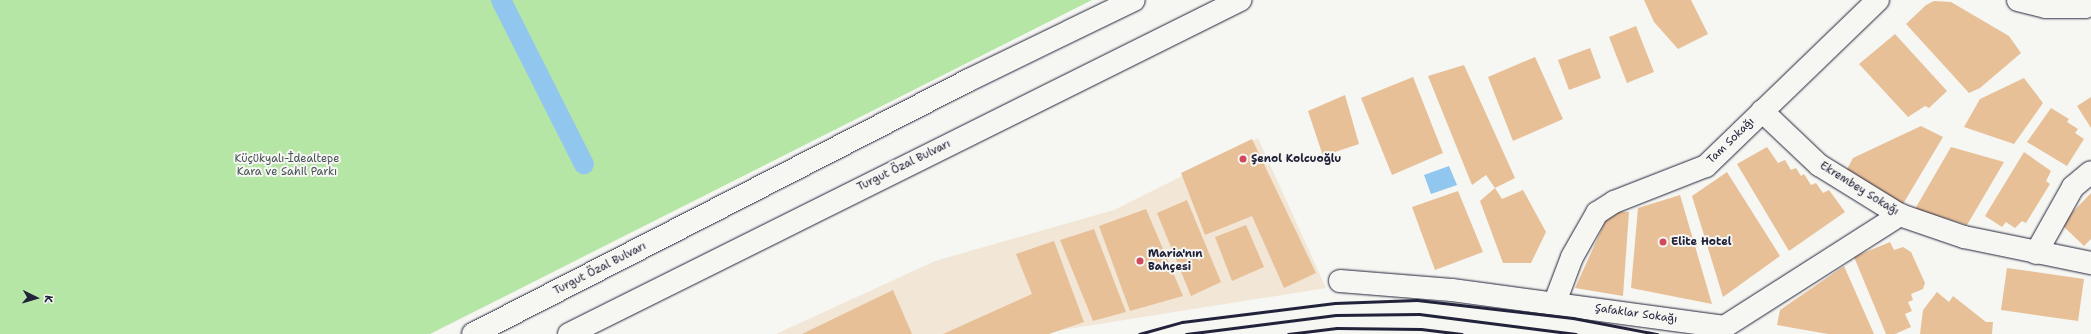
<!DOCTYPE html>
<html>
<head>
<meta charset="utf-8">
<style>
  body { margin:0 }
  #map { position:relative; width:2091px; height:334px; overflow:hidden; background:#f6f6f2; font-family:"Shantell Sans",sans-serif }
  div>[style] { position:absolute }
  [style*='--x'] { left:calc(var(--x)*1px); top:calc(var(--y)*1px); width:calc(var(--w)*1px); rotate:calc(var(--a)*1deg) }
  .built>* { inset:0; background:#f2e6d7 }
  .green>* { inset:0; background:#b5e6a6 }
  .water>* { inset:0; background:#91c7ef }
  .canal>* { height:20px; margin:-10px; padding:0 10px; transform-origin:10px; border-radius:10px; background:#91c7ef }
  .building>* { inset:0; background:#e8c098 }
  .roads { filter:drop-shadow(0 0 1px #22223b) drop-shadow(0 0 1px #22223b) }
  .minor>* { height:22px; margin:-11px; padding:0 11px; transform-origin:11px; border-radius:11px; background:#f6f6f2 }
  .highway>* { height:22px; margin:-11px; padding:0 11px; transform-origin:11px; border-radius:11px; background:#f6f6f2 }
  .rail>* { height:3px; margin:-1.5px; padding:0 1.5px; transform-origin:1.5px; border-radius:1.5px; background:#22223b }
  .dots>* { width:11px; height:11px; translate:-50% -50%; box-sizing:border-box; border:2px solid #f6f6f2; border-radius:50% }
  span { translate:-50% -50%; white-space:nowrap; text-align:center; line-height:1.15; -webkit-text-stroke:4px #f6f6f2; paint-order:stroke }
  .street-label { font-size:11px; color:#22223b }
  .poi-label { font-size:11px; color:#22223b; font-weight:700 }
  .left { translate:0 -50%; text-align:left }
  .park-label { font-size:11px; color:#475356 }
  .north { position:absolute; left:16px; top:278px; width:40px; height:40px; -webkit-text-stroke:3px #f6f6f2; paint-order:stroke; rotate:95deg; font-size:11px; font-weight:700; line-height:16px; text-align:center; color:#22223b }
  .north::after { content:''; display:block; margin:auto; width:14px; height:18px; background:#22223b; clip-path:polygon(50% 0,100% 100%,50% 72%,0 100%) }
</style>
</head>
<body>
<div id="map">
  <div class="built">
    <i style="clip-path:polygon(1258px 138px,1326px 288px,1055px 331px,1049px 334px,776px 334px,935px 261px,1114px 210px)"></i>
  </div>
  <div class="green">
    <i style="clip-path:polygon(0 0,1092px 0,430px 334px,0 334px)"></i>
  </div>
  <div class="water">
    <i style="clip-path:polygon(1449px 166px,1457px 185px,1431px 194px,1424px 175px)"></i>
  </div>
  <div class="canal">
    <i style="--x:501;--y:0;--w:184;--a:63.2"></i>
  </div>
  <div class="building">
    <i style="clip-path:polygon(1644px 0,1691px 0,1708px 34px,1678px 49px,1654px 22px)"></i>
    <i style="clip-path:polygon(1934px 1px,1951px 2px,2009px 36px,2021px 53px,1980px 88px,1969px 93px,1906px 24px,1926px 5px)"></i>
    <i style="clip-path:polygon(1636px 26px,1654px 72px,1627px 83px,1609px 37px)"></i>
    <i style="clip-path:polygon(1895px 34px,1947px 91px,1929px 108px,1925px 106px,1908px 117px,1859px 64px)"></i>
    <i style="clip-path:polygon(1590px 48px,1601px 78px,1569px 90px,1558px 60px)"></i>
    <i style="clip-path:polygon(1535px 57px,1563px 119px,1513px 141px,1488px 77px)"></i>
    <i style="clip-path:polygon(1464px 65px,1515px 178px,1495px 188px,1486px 175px,1472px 185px,1428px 76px)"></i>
    <i style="clip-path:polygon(1413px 77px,1443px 153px,1392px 175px,1361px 98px)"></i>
    <i style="clip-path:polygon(2024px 78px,2043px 103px,2014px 144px,1964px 127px,1980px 99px)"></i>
    <i style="clip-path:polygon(1345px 95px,1359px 144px,1323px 156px,1308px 111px)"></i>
    <i style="clip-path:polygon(2091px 97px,2091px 128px,2077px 106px)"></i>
    <i style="clip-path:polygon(2051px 108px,2069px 119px,2067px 122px,2078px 129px,2075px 133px,2084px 139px,2067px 166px,2027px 142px)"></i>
    <i style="clip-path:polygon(1921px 126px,1943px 137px,1903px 204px,1846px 171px,1853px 158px)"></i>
    <i style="clip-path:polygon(1252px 139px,1316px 273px,1284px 288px,1252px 216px,1205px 235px,1181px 173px)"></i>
    <i style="clip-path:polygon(1767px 147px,1778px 163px,1785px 160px,1791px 170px,1796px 168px,1801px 176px,1804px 174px,1811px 185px,1816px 183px,1823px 193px,1829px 190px,1845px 212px,1789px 251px,1737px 164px)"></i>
    <i style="clip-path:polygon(1951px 147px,2004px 162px,1967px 225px,1915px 209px)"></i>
    <i style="clip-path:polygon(2024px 152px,2051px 171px,2046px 181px,2050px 184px,2026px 223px,2022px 221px,2015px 228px,2006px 222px,2002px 227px,1985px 216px)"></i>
    <i style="clip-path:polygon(1727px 172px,1780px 256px,1723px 297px,1692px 196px)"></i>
    <i style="clip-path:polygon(1495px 188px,1502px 199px,1523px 190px,1546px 232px,1531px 263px,1503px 263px,1480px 201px)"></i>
    <i style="clip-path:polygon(1458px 191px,1483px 252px,1435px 270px,1412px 207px)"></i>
    <i style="clip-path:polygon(2091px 193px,2091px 239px,2084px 246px,2061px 224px)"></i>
    <i style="clip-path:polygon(1680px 195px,1712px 304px,1631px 288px,1638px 208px)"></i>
    <i style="clip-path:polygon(1187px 200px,1221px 282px,1191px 296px,1157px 213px)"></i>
    <i style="clip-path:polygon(1146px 209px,1183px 296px,1130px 311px,1099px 226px)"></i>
    <i style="clip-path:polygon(1610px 211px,1629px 212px,1623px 296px,1575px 288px)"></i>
    <i style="clip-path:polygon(1246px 225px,1264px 267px,1232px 281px,1215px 237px)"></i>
    <i style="clip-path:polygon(1094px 229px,1126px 312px,1093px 321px,1060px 240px)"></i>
    <i style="clip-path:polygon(1054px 241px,1084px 322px,1049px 334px,943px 334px,1032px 294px,1016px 254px)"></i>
    <i style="clip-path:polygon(1890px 242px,1894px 250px,1903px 247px,1911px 252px,1925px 283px,1923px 289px,1911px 294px,1913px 300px,1908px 302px,1912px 311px,1905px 314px,1911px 327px,1895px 334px,1886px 334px,1854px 257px)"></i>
    <i style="clip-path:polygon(1844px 266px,1874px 334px,1828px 334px,1777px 325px,1780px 310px)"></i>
    <i style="clip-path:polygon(2007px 268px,2084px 279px,2078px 321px,2001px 310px)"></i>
    <i style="clip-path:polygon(893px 290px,912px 334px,802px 334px)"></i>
    <i style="clip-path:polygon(1937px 292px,1949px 302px,1953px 296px,1986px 322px,1993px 322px,1992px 334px,1920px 334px,1923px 310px)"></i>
  </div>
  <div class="roads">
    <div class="minor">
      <i style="--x:2018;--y:0;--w:29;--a:14"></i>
      <i style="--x:2046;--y:7;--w:39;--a:0"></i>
      <i style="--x:2085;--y:7;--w:7;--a:-27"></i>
      <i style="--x:1762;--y:111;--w:79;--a:43.5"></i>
      <i style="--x:1819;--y:165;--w:95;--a:31.7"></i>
      <i style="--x:1900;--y:215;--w:68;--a:19"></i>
      <i style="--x:1964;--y:237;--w:130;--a:11.6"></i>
      <i style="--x:2036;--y:253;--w:76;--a:-60.7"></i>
      <i style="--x:2073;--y:187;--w:23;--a:-40"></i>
      <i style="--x:1340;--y:281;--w:112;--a:4.6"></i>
      <i style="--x:1452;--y:290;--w:275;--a:7.7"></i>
      <i style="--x:1724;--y:327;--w:209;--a:-32.5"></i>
      <i style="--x:1555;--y:302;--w:48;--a:-69.3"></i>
      <i style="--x:1572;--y:257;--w:51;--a:-60.4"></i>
      <i style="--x:1597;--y:213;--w:20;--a:-33"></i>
      <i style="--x:1614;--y:202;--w:99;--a:-21.4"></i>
      <i style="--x:1706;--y:166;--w:239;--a:-44"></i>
    </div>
    <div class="highway">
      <i style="--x:473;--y:334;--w:557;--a:-27.12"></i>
      <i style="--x:969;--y:80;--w:183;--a:-25.9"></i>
      <i style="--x:569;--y:334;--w:750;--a:-26.46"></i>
    </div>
  </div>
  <div class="rail">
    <i style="--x:1139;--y:334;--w:45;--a:-15.6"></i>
    <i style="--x:1182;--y:322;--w:154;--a:-7.1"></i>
    <i style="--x:1335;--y:303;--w:82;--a:-2.1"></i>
    <i style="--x:1417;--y:300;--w:157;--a:6.6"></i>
    <i style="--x:1573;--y:318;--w:86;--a:10.8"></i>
    <i style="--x:1186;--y:334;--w:151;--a:-7.2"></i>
    <i style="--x:1336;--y:315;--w:83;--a:-0.7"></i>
    <i style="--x:1419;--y:314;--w:158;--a:7.3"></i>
    <i style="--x:1288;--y:334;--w:49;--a:-7"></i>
    <i style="--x:1337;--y:328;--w:84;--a:0.7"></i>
    <i style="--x:1421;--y:329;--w:41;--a:7"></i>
  </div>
  <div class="dots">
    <i style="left:1243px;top:159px;background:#d1495b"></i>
    <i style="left:1663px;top:242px;background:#d1495b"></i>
    <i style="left:1140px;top:261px;background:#d1495b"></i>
  </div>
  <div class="street-label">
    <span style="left:1731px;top:141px;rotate:-44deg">Tam Sokağı</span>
    <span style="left:904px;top:166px;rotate:-26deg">Turgut Özal Bulvarı</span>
    <span style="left:1859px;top:189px;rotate:32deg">Ekrembey Sokağı</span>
    <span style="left:600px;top:269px;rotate:-27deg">Turgut Özal Bulvarı</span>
    <span style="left:1636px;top:314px;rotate:8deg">Şafaklar Sokağı</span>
  </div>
  <div class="poi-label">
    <span class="left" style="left:1251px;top:159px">Şenol Kolcuoğlu</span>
    <span class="left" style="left:1671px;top:242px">Elite Hotel</span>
    <span class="left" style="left:1148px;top:261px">Maria'nın<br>Bahçesi</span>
  </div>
  <div class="park-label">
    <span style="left:287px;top:166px">Küçükyalı-İdealtepe<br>Kara ve Sahil Parkı</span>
  </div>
  <div class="north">K</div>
</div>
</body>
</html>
